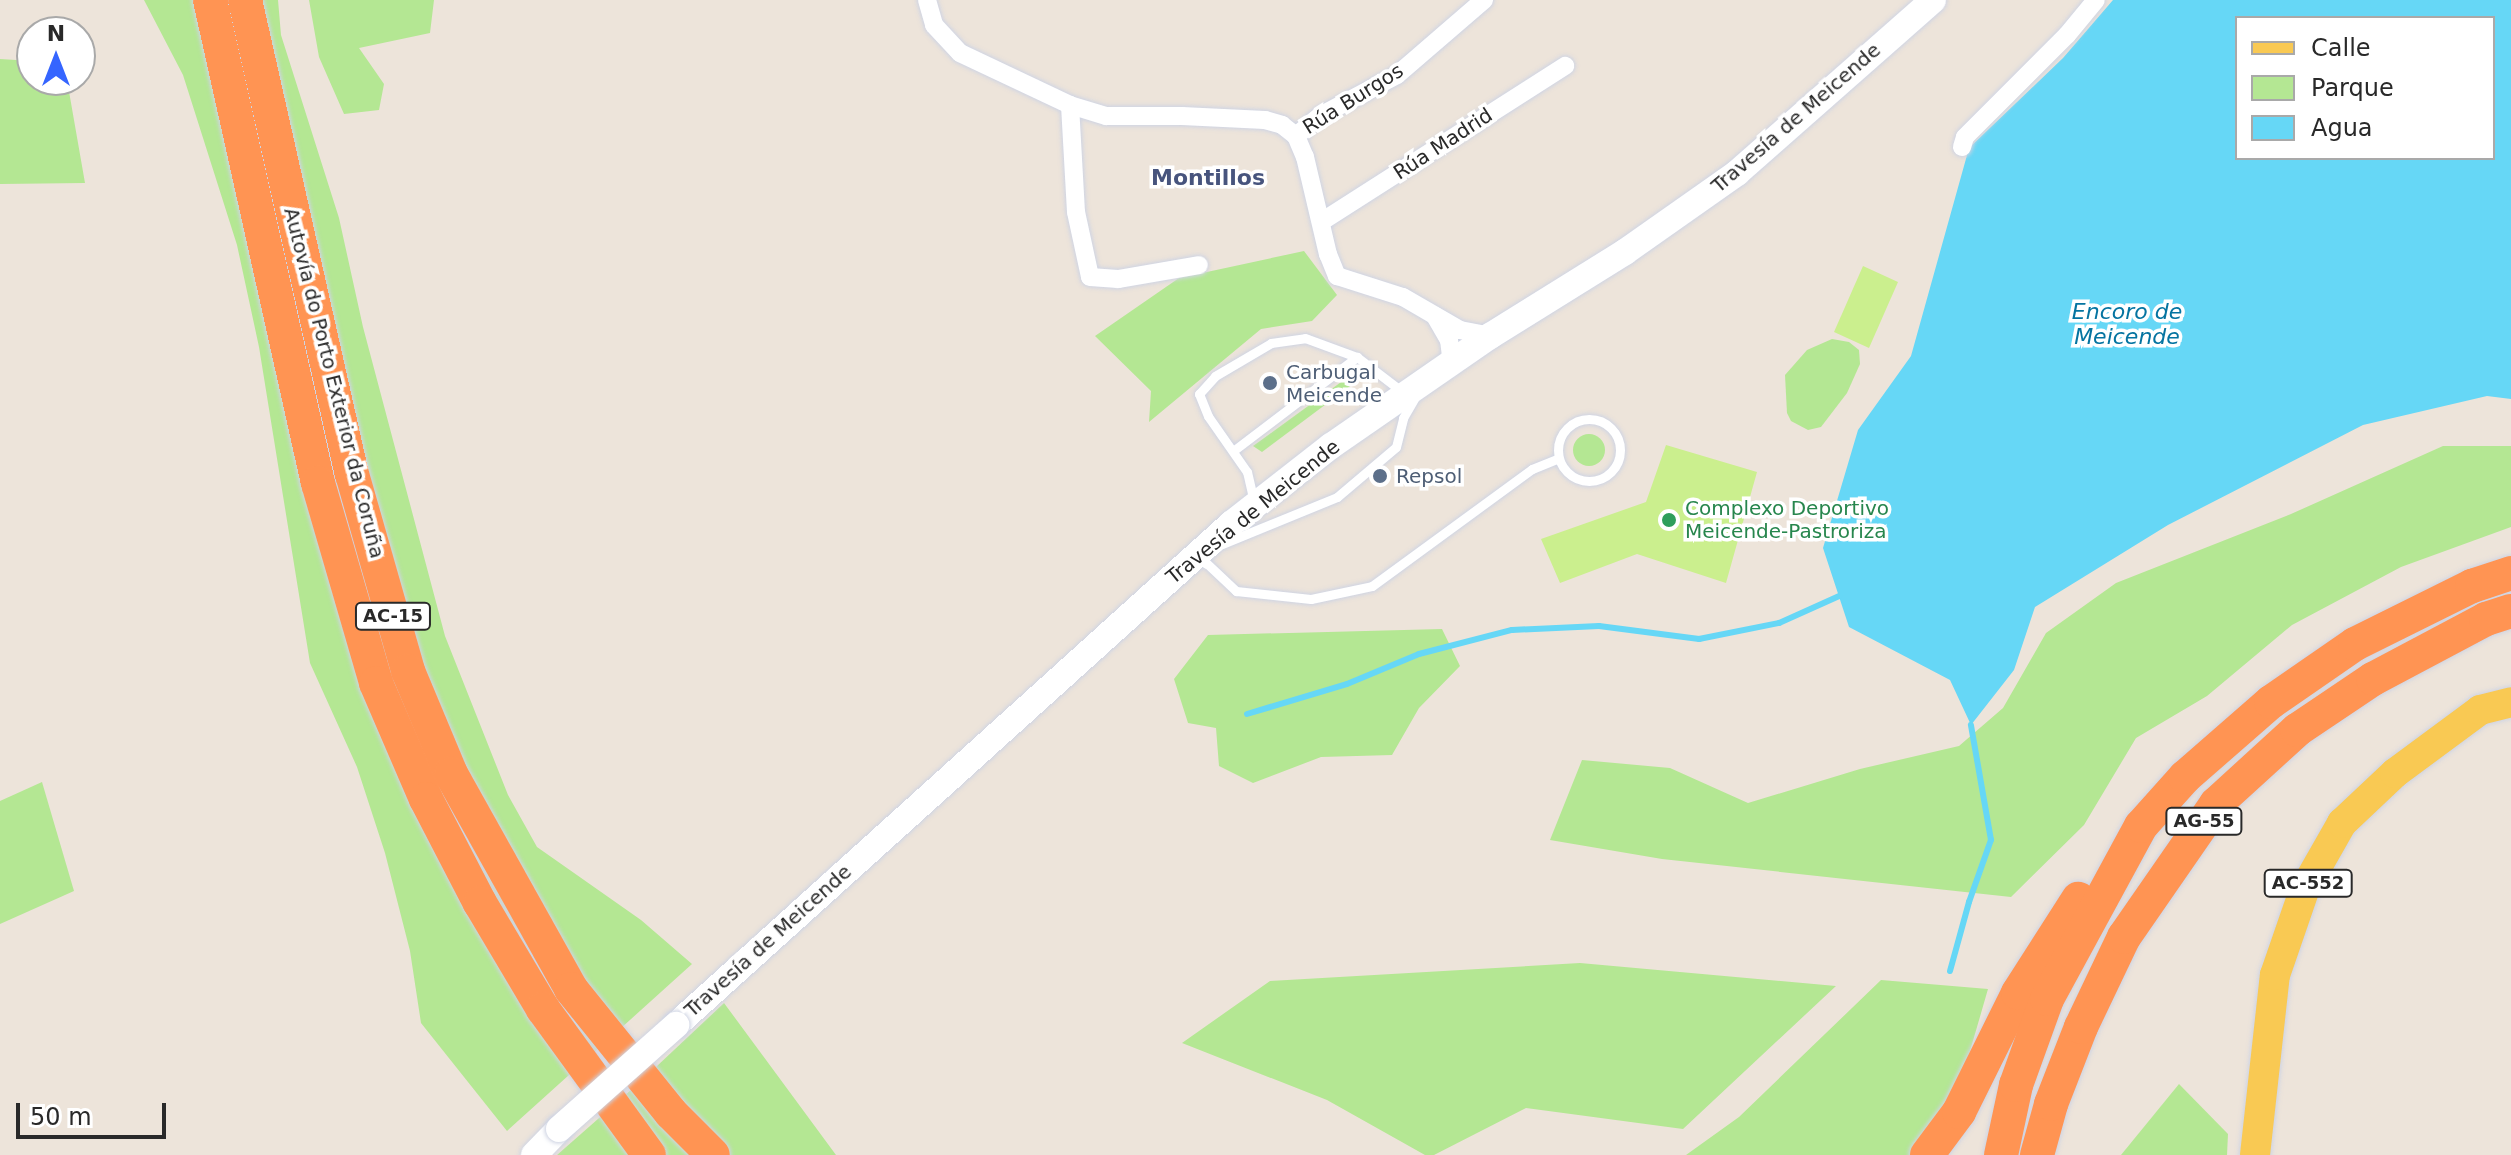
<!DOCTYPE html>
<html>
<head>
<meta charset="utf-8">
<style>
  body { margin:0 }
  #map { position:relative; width:2511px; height:1155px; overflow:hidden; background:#ede4da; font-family:"DejaVu Sans",sans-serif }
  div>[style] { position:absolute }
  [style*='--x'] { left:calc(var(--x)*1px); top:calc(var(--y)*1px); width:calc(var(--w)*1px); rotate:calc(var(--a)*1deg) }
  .green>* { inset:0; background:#b4e793 }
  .round { border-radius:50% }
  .pitch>* { inset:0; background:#cbef8e }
  .water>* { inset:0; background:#66d7f6 }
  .stream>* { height:6px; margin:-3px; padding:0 3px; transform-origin:3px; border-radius:3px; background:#66d7f6 }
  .roads { filter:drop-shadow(0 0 2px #cfd4e3) drop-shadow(0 0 2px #cfd4e3) }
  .service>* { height:9px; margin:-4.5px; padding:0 4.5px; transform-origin:4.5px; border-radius:4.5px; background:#fff }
  .service>.ring { margin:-4.5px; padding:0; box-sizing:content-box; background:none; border:9px solid #fff; border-radius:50% }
  .minor>* { height:18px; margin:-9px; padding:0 9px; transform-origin:9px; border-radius:9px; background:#fff }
  .secondary>* { height:26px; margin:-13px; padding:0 13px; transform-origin:13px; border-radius:13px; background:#fff }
  .primary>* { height:30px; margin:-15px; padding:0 15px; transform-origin:15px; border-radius:15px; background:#f9c953 }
  .motorway>* { height:34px; margin:-17px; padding:0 17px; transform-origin:17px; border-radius:17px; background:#ff9453 }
  .bridges { filter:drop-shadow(0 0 2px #cfd4e3) drop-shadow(0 0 2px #cfd4e3) }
  .secondary-bridge>* { height:26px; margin:-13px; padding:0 13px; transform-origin:13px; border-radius:13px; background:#fff }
  .dots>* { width:22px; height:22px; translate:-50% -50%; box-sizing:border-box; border:4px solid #fff; border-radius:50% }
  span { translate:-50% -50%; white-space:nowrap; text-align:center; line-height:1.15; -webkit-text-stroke:7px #fff; paint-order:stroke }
  .shield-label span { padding:2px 6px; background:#fff; border:2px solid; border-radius:6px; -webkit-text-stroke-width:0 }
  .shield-label { font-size:18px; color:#292929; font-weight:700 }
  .street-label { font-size:20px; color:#292929 }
  .service-label { font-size:20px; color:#4e5e75 }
  .left { translate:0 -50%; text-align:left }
  .leisure-label { font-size:20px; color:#27864d }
  .neighbourhood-label { font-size:22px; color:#47547d; font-weight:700 }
  .water-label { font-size:22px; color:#0574a1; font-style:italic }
  .legend { position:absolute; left:2235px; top:16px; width:260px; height:144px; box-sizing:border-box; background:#fff; border:2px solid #a9a9a9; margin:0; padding:10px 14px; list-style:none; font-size:24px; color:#292929 }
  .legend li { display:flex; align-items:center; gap:16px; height:40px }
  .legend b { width:40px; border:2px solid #a9a9a9 }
  .north { position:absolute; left:16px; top:16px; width:80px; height:80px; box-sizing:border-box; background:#fff; border:2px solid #a9a9a9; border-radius:50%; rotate:0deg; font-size:22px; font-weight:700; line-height:32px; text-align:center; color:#292929 }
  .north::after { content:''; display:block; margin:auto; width:28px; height:36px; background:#3565ff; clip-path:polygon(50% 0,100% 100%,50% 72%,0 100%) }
  .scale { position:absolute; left:16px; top:1103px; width:150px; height:36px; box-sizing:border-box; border:4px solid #292929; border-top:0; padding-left:10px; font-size:24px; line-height:28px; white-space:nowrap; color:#292929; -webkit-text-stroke:6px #fff; paint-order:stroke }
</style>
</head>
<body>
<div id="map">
  <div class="green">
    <i style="clip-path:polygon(144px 0,278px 0,281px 35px,339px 218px,363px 327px,445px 636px,508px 795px,537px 847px,641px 920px,692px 964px,507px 1131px,421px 1023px,410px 951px,385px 853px,357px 767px,310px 663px,259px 347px,237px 245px,183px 75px)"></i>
    <i style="clip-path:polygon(309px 0,434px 0,430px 33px,359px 48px,384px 84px,379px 110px,344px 114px,319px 57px)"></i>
    <i style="clip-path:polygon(0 59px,32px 61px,32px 80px,67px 80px,85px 183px,0 184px)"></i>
    <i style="clip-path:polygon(1304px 251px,1337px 295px,1312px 321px,1261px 329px,1149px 422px,1151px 391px,1095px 336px,1179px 278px)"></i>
    <i style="clip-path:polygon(1832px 339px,1849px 342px,1859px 350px,1860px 364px,1847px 393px,1821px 427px,1808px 430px,1791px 421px,1787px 413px,1785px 375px,1807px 350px)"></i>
    <i style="clip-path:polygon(1359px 369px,1365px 375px,1262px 452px,1253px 446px)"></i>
    <i class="round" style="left:1573px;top:434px;width:32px;height:32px"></i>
    <i style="clip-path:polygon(2443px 446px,2511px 446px,2511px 527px,2401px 567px,2292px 625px,2207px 696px,2136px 738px,2084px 825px,2011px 897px,1662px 859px,1550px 840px,1582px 760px,1670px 768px,1748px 803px,1860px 769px,1959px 746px,2003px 708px,2046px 633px,2116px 583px,2291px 514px)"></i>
    <i style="clip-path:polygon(1442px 629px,1460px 666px,1419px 708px,1392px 755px,1321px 757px,1253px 783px,1219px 766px,1216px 728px,1188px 723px,1174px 679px,1208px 635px)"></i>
    <i style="clip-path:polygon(42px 782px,74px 891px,0 924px,0 801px)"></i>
    <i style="clip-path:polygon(1580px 963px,1836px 986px,1683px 1129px,1526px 1108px,1434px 1155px,1425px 1155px,1327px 1100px,1182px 1043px,1270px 981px)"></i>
    <i style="clip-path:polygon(1881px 980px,1988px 989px,1940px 1155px,1686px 1155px,1739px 1117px)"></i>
    <i style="clip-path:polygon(724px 1003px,836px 1155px,557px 1155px,640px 1082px)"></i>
    <i style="clip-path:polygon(2179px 1084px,2228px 1134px,2227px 1155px,2121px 1155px)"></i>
  </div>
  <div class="pitch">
    <i style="clip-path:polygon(1863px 266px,1898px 282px,1869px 348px,1834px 332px)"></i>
    <i style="clip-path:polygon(1666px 445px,1757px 472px,1726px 583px,1637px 554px,1560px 583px,1541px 539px,1646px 502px)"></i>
  </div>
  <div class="water">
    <i style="clip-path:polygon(evenodd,2113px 0,2511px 0,2511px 399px,2487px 396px,2363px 425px,2168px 525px,2035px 607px,2014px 670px,1971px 725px,1950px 680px,1849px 627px,1823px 548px,1858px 430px,1911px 356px,1969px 148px,2063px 58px,2113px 0,2237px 18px,2493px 18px,2493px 158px,2237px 158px,2237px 18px)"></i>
  </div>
  <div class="stream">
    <i style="--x:1247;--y:714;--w:104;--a:-16.7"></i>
    <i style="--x:1347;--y:684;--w:78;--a:-22.6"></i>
    <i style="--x:1419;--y:654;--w:96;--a:-14.5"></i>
    <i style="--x:1512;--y:630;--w:87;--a:-2.6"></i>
    <i style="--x:1599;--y:626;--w:101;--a:7.4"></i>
    <i style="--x:1699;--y:639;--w:82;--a:-11.3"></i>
    <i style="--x:1779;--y:623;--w:66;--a:-24.2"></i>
    <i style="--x:1950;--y:971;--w:72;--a:-74.6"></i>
    <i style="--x:1969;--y:902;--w:66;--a:-70.5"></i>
    <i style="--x:1991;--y:840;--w:117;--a:-99.9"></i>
  </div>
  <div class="roads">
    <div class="service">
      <i class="ring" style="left:1558px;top:419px;width:53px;height:53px"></i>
      <i style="--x:1233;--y:451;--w:156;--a:-37.2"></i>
      <i style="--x:1254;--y:502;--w:31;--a:-103"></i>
      <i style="--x:1247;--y:472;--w:68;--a:-124.9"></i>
      <i style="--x:1208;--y:416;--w:24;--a:-112"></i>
      <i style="--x:1199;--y:394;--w:24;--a:-48"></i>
      <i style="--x:1215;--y:376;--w:65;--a:-30.5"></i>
      <i style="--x:1271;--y:343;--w:34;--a:-8"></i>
      <i style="--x:1305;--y:338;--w:55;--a:20.1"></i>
      <i style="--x:1357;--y:357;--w:59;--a:37.5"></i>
      <i style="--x:1222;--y:544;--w:124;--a:-22.2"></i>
      <i style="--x:1337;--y:497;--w:77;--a:-40.3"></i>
      <i style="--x:1396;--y:447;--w:30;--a:-76"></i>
      <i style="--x:1403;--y:418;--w:22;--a:-60"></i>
      <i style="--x:1200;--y:557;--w:50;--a:43.4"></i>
      <i style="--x:1236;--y:591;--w:75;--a:6.1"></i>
      <i style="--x:1311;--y:599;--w:62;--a:-12"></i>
      <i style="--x:1372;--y:586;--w:198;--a:-36.2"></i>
      <i style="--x:1532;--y:469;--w:29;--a:-22"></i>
    </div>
    <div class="minor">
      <i style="--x:927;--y:0;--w:26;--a:74"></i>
      <i style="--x:934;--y:25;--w:38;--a:47"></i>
      <i style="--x:960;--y:53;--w:122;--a:25.3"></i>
      <i style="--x:1070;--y:105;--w:38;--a:17"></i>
      <i style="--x:1106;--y:116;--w:76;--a:0"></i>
      <i style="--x:1182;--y:116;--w:83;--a:2.8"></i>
      <i style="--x:1265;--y:120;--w:18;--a:16"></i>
      <i style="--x:1282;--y:125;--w:18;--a:38"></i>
      <i style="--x:1296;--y:136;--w:23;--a:67"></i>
      <i style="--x:1305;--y:157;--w:100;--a:76.7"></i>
      <i style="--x:1328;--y:254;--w:24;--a:68"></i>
      <i style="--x:1337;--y:276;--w:69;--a:17.7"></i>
      <i style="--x:1403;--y:297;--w:66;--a:30.1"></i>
      <i style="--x:1460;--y:330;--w:31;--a:11"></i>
      <i style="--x:1070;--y:105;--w:107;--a:86.8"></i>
      <i style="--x:1076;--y:212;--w:66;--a:77.8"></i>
      <i style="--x:1090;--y:277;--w:28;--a:4"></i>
      <i style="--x:1118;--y:279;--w:82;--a:-9.8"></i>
      <i style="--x:1296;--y:136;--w:31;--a:-40"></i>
      <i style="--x:1320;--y:116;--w:87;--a:-28"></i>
      <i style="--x:1397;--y:75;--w:115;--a:-40.8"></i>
      <i style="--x:1962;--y:147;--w:10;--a:-73"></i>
      <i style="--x:1965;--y:137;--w:144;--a:-45"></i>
      <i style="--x:2067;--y:35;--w:45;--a:-50.4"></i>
      <i style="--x:1321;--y:222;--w:290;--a:-32.6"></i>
      <i style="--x:1435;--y:316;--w:28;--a:60"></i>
      <i style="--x:1449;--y:340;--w:23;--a:83"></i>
    </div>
    <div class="secondary">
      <i style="--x:676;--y:1025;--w:748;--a:-42.07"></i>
      <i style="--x:1231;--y:524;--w:127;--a:-38"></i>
      <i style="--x:1331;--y:446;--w:193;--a:-34.7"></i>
      <i style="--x:1490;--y:336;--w:159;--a:-31.9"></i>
      <i style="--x:1625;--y:252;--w:137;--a:-35.2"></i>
      <i style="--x:1737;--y:173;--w:261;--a:-41.4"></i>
      <i style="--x:534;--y:1155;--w:36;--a:-46"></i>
    </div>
    <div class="primary">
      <i style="--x:2255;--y:1155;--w:181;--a:-83.7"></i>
      <i style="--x:2275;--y:975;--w:92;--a:-71"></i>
      <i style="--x:2305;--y:888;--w:75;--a:-60.4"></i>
      <i style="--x:2342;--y:823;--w:73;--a:-43.3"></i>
      <i style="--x:2395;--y:773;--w:106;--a:-36.5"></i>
      <i style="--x:2480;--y:710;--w:32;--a:-14"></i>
    </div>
    <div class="motorway">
      <i style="--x:210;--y:0;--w:495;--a:77.4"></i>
      <i style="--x:318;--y:483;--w:208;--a:73.8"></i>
      <i style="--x:376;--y:683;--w:126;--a:66.7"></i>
      <i style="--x:426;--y:799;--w:117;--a:62.6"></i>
      <i style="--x:480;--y:903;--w:123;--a:59.3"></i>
      <i style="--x:543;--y:1009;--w:180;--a:54"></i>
      <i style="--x:245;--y:0;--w:486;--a:77.3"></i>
      <i style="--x:352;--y:474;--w:205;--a:74.1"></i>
      <i style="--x:408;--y:671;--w:112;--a:67.3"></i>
      <i style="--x:451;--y:774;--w:246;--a:60.8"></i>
      <i style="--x:571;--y:989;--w:159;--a:51.1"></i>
      <i style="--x:671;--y:1113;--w:59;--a:45"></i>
      <i style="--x:1927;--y:1155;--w:54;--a:-53.3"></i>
      <i style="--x:1959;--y:1112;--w:133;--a:-63.6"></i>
      <i style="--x:2018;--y:993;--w:112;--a:-57.4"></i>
      <i style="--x:2001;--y:1155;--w:72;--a:-77.9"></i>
      <i style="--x:2016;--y:1085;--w:91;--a:-70.2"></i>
      <i style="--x:2047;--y:999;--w:197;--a:-61.5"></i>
      <i style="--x:2141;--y:826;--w:66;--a:-48.1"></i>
      <i style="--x:2185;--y:777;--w:114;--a:-41.1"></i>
      <i style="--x:2271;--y:702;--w:102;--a:-34.6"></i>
      <i style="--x:2355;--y:644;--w:131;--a:-26.4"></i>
      <i style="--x:2472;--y:586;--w:41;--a:-18.4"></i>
      <i style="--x:2037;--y:1155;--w:53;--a:-74.6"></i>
      <i style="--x:2051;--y:1104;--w:83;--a:-68.7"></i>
      <i style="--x:2081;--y:1027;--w:100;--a:-64.5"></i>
      <i style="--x:2124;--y:937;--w:162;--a:-55.3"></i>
      <i style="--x:2216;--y:804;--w:110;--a:-42.4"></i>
      <i style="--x:2297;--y:730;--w:92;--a:-33.9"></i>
      <i style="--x:2373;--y:679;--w:128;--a:-28"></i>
      <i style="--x:2486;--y:619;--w:26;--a:-18"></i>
    </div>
  </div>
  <div class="bridges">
    <div class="secondary-bridge">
      <i style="--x:559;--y:1129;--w:157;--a:-41.6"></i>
    </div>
  </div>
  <div class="dots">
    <i style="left:1270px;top:383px;background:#5c6f8a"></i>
    <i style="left:1380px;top:476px;background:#5c6f8a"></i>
    <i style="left:1669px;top:520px;background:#2e9e5b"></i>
  </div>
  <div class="shield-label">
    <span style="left:393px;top:616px">AC-15</span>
    <span style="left:2204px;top:821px">AG-55</span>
    <span style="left:2308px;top:883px">AC-552</span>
  </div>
  <div class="street-label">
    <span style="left:1353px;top:99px;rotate:-32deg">Rúa Burgos</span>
    <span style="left:1796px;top:118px;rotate:-41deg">Travesía de Meicende</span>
    <span style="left:1443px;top:144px;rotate:-33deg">Rúa Madrid</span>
    <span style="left:334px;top:383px;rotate:76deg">Autovía do Porto Exterior da Coruña</span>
    <span style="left:1253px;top:512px;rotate:-39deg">Travesía de Meicende</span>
    <span style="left:768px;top:941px;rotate:-42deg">Travesía de Meicende</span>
  </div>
  <div class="service-label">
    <span class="left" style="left:1286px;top:384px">Carbugal<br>Meicende</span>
    <span class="left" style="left:1396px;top:476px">Repsol</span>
  </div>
  <div class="leisure-label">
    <span class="left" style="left:1685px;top:520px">Complexo Deportivo<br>Meicende-Pastroriza</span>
  </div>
  <div class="neighbourhood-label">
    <span style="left:1208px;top:178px">Montillos</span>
  </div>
  <div class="water-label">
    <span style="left:2127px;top:324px">Encoro de<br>Meicende</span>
  </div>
  <ul class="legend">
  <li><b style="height:10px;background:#f9c953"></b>Calle</li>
  <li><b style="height:22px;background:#b4e793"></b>Parque</li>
  <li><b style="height:22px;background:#66d7f6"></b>Agua</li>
  </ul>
  <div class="north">N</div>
  <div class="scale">50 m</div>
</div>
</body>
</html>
